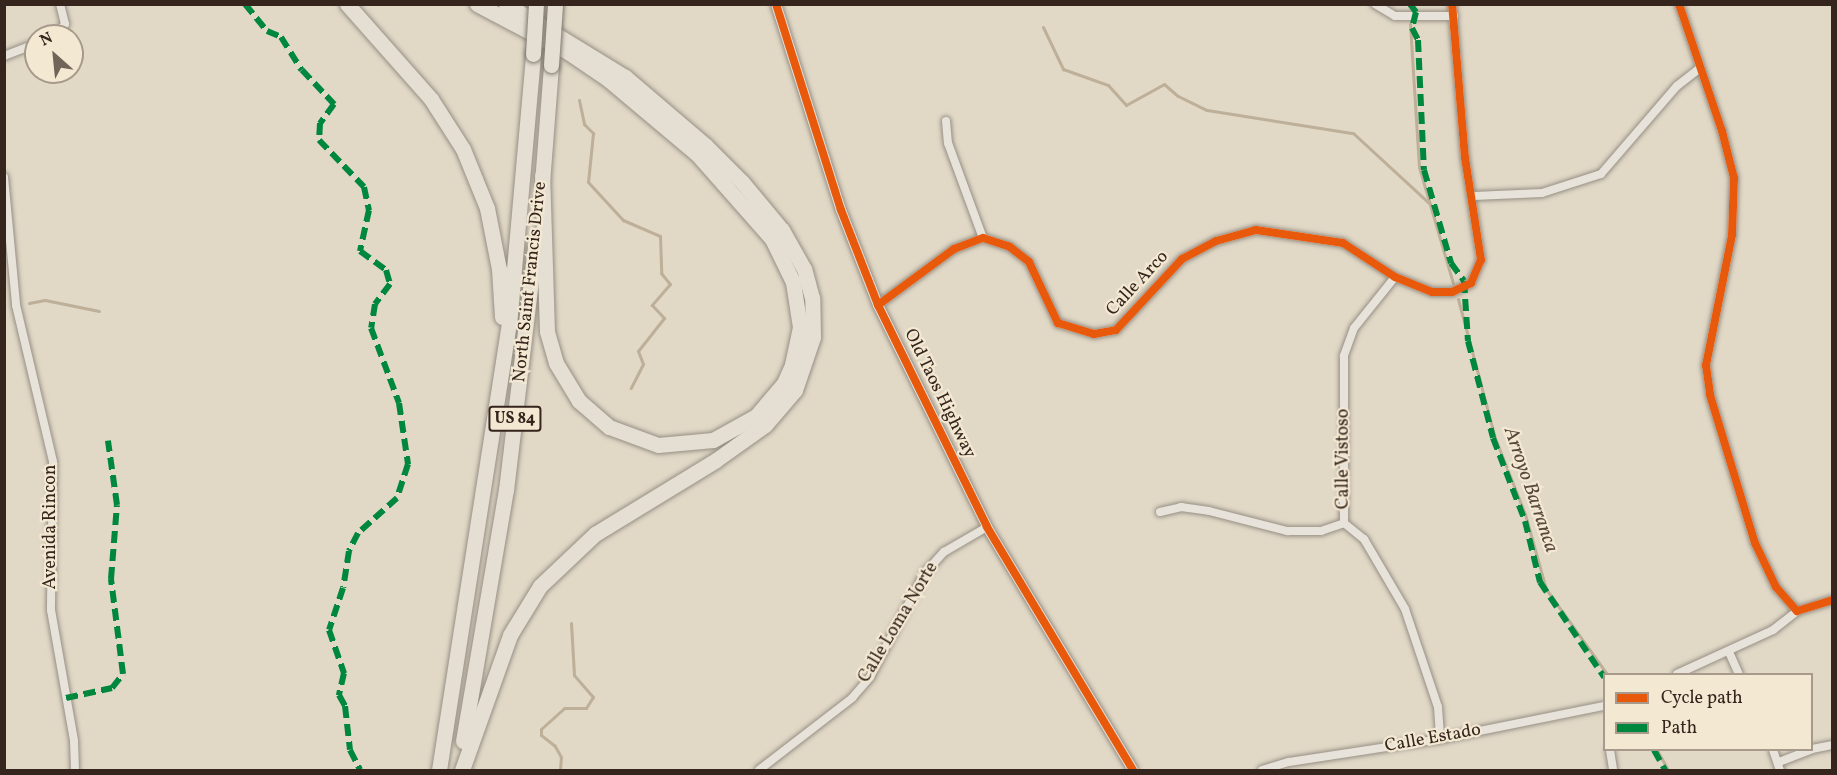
<!DOCTYPE html>
<html>
<head>
<meta charset="utf-8">
<style>
  body { margin:0 }
  #map { position:relative; width:1837px; height:775px; overflow:hidden; background:#e1d8c6; font-family:Vollkorn,serif }
  div>[style] { position:absolute }
  [style*='--x'] { left:calc(var(--x)*1px); top:calc(var(--y)*1px); width:calc(var(--w)*1px); rotate:calc(var(--a)*1deg) }
  .stream>* { height:3px; margin:-1.5px; padding:0 1.5px; transform-origin:1.5px; border-radius:1.5px; background:#bdaf98 }
  .roads { filter:drop-shadow(0 0 2px #968f84) drop-shadow(0 0 2px #968f84) }
  .minor>* { height:8px; margin:-4px; padding:0 4px; transform-origin:4px; border-radius:4px; background:#e7e2da }
  .tertiary>* { height:10px; margin:-5px; padding:0 5px; transform-origin:5px; border-radius:5px; background:#e7e2da }
  .motorway>* { height:15px; margin:-7.5px; padding:0 7.5px; transform-origin:7.5px; border-radius:7.5px; background:#e4ded3 }
  .bridges { filter:drop-shadow(0 0 2px #7e776d) drop-shadow(0 0 2px #7e776d) }
  .motorway-bridge>* { height:15px; margin:-7.5px; padding:0 7.5px; transform-origin:7.5px; border-radius:7.5px; background:#e4ded3 }
  .quiet>* { height:6px; margin-top:-3px; transform-origin:0; background:repeating-linear-gradient(90deg,#00873e 0 12px,transparent 0 18px) }
  .cycleway>* { height:8px; margin:-4px; padding:0 4px; transform-origin:4px; border-radius:4px; background:#e8590c }
  span { translate:-50% -50%; white-space:nowrap; text-align:center; line-height:1.15; -webkit-text-stroke:4.5px #f3e8d2; paint-order:stroke }
  .shield-label span { padding:2px 4px; background:#f3e8d2; border:2px solid; border-radius:4px; -webkit-text-stroke-width:0 }
  .shield-label { font-size:16px; color:#35251d; font-weight:700 }
  .street-label { font-size:18px; color:#35251d }
  .water-label { font-size:20px; color:#59493c; font-style:italic }
  .frame { position:absolute; inset:0; border:6px solid #35251d; pointer-events:none }
  .legend { position:absolute; left:1603px; top:673px; width:210px; height:78px; box-sizing:border-box; background:#f3e8d2; border:2px solid #a79a8a; margin:0; padding:8px 10px; list-style:none; font-size:18px; color:#35251d }
  .legend li { display:flex; align-items:center; gap:12px; height:30px }
  .legend b { width:30px; border:2px solid #a79a8a }
  .north { position:absolute; left:24px; top:24px; width:60px; height:60px; box-sizing:border-box; background:#f3e8d2; border:2px solid #a79a8a; border-radius:50%; rotate:333deg; font-size:16px; font-weight:700; line-height:24px; text-align:center; color:#35251d }
  .north::after { content:''; display:block; margin:auto; width:21px; height:27px; background:#716458; clip-path:polygon(50% 0,100% 100%,50% 72%,0 100%) }
</style>
</head>
<body>
<div id="map">
  <div class="stream">
    <i style="--x:1409;--y:4;--w:2;--a:90"></i>
    <i style="--x:1410;--y:24;--w:143;--a:86.4"></i>
    <i style="--x:1419;--y:167;--w:121;--a:73.7"></i>
    <i style="--x:1043;--y:27;--w:47;--a:64.5"></i>
    <i style="--x:1063;--y:69;--w:48;--a:19.6"></i>
    <i style="--x:1108;--y:85;--w:27;--a:48"></i>
    <i style="--x:1126;--y:105;--w:43;--a:-28.9"></i>
    <i style="--x:1164;--y:84;--w:18;--a:41"></i>
    <i style="--x:1178;--y:96;--w:32;--a:26"></i>
    <i style="--x:1207;--y:110;--w:148;--a:9"></i>
    <i style="--x:1353;--y:133;--w:105;--a:42.7"></i>
    <i style="--x:579;--y:100;--w:25;--a:78"></i>
    <i style="--x:584;--y:124;--w:13;--a:45"></i>
    <i style="--x:593;--y:133;--w:49;--a:95.8"></i>
    <i style="--x:588;--y:182;--w:52;--a:47.4"></i>
    <i style="--x:623;--y:220;--w:40;--a:23.4"></i>
    <i style="--x:660;--y:236;--w:37;--a:88"></i>
    <i style="--x:661;--y:273;--w:14;--a:51"></i>
    <i style="--x:670;--y:284;--w:28;--a:131"></i>
    <i style="--x:652;--y:305;--w:18;--a:47"></i>
    <i style="--x:664;--y:318;--w:42;--a:128.2"></i>
    <i style="--x:638;--y:351;--w:14;--a:69"></i>
    <i style="--x:643;--y:364;--w:27;--a:117"></i>
    <i style="--x:1458;--y:299;--w:144;--a:75.1"></i>
    <i style="--x:1495;--y:438;--w:82;--a:68.5"></i>
    <i style="--x:1525;--y:514;--w:78;--a:74.4"></i>
    <i style="--x:1546;--y:589;--w:105;--a:54.3"></i>
    <i style="--x:29;--y:303;--w:16;--a:-11"></i>
    <i style="--x:45;--y:300;--w:55;--a:11.5"></i>
    <i style="--x:1657;--y:750;--w:23;--a:61"></i>
    <i style="--x:560;--y:770;--w:13;--a:-86"></i>
    <i style="--x:561;--y:757;--w:13;--a:-119"></i>
    <i style="--x:555;--y:746;--w:18;--a:-142"></i>
    <i style="--x:541;--y:735;--w:6;--a:-90"></i>
    <i style="--x:541;--y:729;--w:31;--a:-42"></i>
    <i style="--x:564;--y:708;--w:22;--a:0"></i>
    <i style="--x:586;--y:708;--w:13;--a:-58"></i>
    <i style="--x:593;--y:697;--w:29;--a:-131"></i>
    <i style="--x:574;--y:675;--w:52;--a:-93.3"></i>
  </div>
  <div class="roads">
    <div class="minor">
      <i style="--x:1375;--y:4;--w:23;--a:31"></i>
      <i style="--x:1395;--y:16;--w:59;--a:0"></i>
      <i style="--x:1679;--y:4;--w:134;--a:71.3"></i>
      <i style="--x:1722;--y:131;--w:49;--a:75.7"></i>
      <i style="--x:1734;--y:178;--w:57;--a:92"></i>
      <i style="--x:1732;--y:235;--w:133;--a:101.3"></i>
      <i style="--x:1706;--y:365;--w:30;--a:82"></i>
      <i style="--x:1710;--y:395;--w:155;--a:73.1"></i>
      <i style="--x:1755;--y:543;--w:49;--a:64.5"></i>
      <i style="--x:1776;--y:587;--w:32;--a:49"></i>
      <i style="--x:1797;--y:611;--w:37;--a:-17"></i>
      <i style="--x:56;--y:36;--w:15;--a:-53"></i>
      <i style="--x:65;--y:24;--w:21;--a:-104"></i>
      <i style="--x:4;--y:56;--w:34;--a:-21"></i>
      <i style="--x:946;--y:121;--w:22;--a:85"></i>
      <i style="--x:948;--y:143;--w:101;--a:69.8"></i>
      <i style="--x:4;--y:177;--w:129;--a:84.6"></i>
      <i style="--x:16;--y:305;--w:161;--a:76.7"></i>
      <i style="--x:53;--y:462;--w:148;--a:90.8"></i>
      <i style="--x:51;--y:610;--w:133;--a:80"></i>
      <i style="--x:74;--y:741;--w:29;--a:88"></i>
      <i style="--x:1474;--y:196;--w:68;--a:-2.5"></i>
      <i style="--x:1542;--y:193;--w:62;--a:-17.9"></i>
      <i style="--x:1601;--y:174;--w:116;--a:-49.2"></i>
      <i style="--x:1677;--y:86;--w:28;--a:-38"></i>
      <i style="--x:1395;--y:277;--w:65;--a:128.8"></i>
      <i style="--x:1354;--y:328;--w:30;--a:110"></i>
      <i style="--x:1344;--y:356;--w:167;--a:90"></i>
      <i style="--x:1344;--y:523;--w:26;--a:39"></i>
      <i style="--x:1364;--y:539;--w:81;--a:59.6"></i>
      <i style="--x:1405;--y:609;--w:103;--a:71.4"></i>
      <i style="--x:1438;--y:707;--w:32;--a:86"></i>
      <i style="--x:878;--y:305;--w:94;--a:-36.4"></i>
      <i style="--x:954;--y:249;--w:31;--a:-21"></i>
      <i style="--x:983;--y:238;--w:28;--a:18"></i>
      <i style="--x:1010;--y:247;--w:24;--a:38"></i>
      <i style="--x:1029;--y:262;--w:68;--a:64.6"></i>
      <i style="--x:1058;--y:323;--w:38;--a:17"></i>
      <i style="--x:1094;--y:334;--w:22;--a:-10"></i>
      <i style="--x:1116;--y:330;--w:97;--a:-47.1"></i>
      <i style="--x:1182;--y:259;--w:38;--a:-28"></i>
      <i style="--x:1216;--y:241;--w:41;--a:-15.4"></i>
      <i style="--x:1256;--y:230;--w:88;--a:8.5"></i>
      <i style="--x:1343;--y:243;--w:62;--a:33.2"></i>
      <i style="--x:1395;--y:277;--w:40;--a:22"></i>
      <i style="--x:1432;--y:292;--w:20;--a:0"></i>
      <i style="--x:1452;--y:292;--w:21;--a:-25"></i>
      <i style="--x:1471;--y:283;--w:25;--a:-67"></i>
      <i style="--x:1481;--y:260;--w:103;--a:-98.9"></i>
      <i style="--x:1465;--y:158;--w:155;--a:-94.8"></i>
      <i style="--x:1160;--y:512;--w:22;--a:-13"></i>
      <i style="--x:1181;--y:507;--w:28;--a:8"></i>
      <i style="--x:1209;--y:511;--w:81;--a:14.4"></i>
      <i style="--x:1287;--y:531;--w:34;--a:0"></i>
      <i style="--x:1321;--y:531;--w:24;--a:-19"></i>
      <i style="--x:1729;--y:652;--w:24;--a:66"></i>
      <i style="--x:1677;--y:674;--w:106;--a:-24.6"></i>
      <i style="--x:1773;--y:630;--w:31;--a:-38"></i>
      <i style="--x:1812;--y:749;--w:20;--a:-11"></i>
      <i style="--x:1610;--y:750;--w:20;--a:81"></i>
      <i style="--x:1773;--y:750;--w:21;--a:71"></i>
      <i style="--x:1779;--y:762;--w:34;--a:-21"></i>
      <i style="--x:759;--y:770;--w:118;--a:-37.7"></i>
      <i style="--x:852;--y:698;--w:28;--a:-49"></i>
      <i style="--x:870;--y:677;--w:116;--a:-62.3"></i>
      <i style="--x:924;--y:574;--w:30;--a:-48"></i>
      <i style="--x:944;--y:552;--w:50;--a:-30.2"></i>
      <i style="--x:1262;--y:770;--w:28;--a:-17"></i>
      <i style="--x:1289;--y:762;--w:153;--a:-8.7"></i>
      <i style="--x:1440;--y:739;--w:167;--a:-11.4"></i>
    </div>
    <div class="tertiary">
      <i style="--x:776;--y:4;--w:216;--a:72.5"></i>
      <i style="--x:841;--y:210;--w:102;--a:68.7"></i>
      <i style="--x:878;--y:305;--w:247;--a:63.8"></i>
      <i style="--x:987;--y:527;--w:283;--a:59"></i>
    </div>
    <div class="motorway">
      <i style="--x:347;--y:4;--w:127;--a:48.5"></i>
      <i style="--x:431;--y:99;--w:59;--a:57.4"></i>
      <i style="--x:463;--y:149;--w:64;--a:67.9"></i>
      <i style="--x:487;--y:208;--w:62;--a:78.9"></i>
      <i style="--x:499;--y:269;--w:48;--a:86.4"></i>
      <i style="--x:477;--y:4;--w:103;--a:27.8"></i>
      <i style="--x:568;--y:52;--w:50;--a:34.3"></i>
      <i style="--x:609;--y:80;--w:116;--a:40.1"></i>
      <i style="--x:698;--y:155;--w:112;--a:48.6"></i>
      <i style="--x:772;--y:239;--w:48;--a:64"></i>
      <i style="--x:793;--y:282;--w:46;--a:81.2"></i>
      <i style="--x:800;--y:327;--w:39;--a:102"></i>
      <i style="--x:792;--y:365;--w:20;--a:114"></i>
      <i style="--x:784;--y:383;--w:43;--a:130.3"></i>
      <i style="--x:756;--y:416;--w:49;--a:150.8"></i>
      <i style="--x:713;--y:440;--w:55;--a:174.8"></i>
      <i style="--x:658;--y:445;--w:52;--a:-159.8"></i>
      <i style="--x:609;--y:427;--w:40;--a:-139"></i>
      <i style="--x:579;--y:401;--w:44;--a:-121.2"></i>
      <i style="--x:556;--y:363;--w:33;--a:-106"></i>
      <i style="--x:547;--y:331;--w:156;--a:-91.8"></i>
      <i style="--x:542;--y:183;--w:118;--a:-85.6"></i>
      <i style="--x:463;--y:741;--w:255;--a:-80.3"></i>
      <i style="--x:506;--y:490;--w:244;--a:-83.2"></i>
      <i style="--x:439;--y:770;--w:450;--a:-81.1"></i>
      <i style="--x:509;--y:325;--w:272;--a:-84.9"></i>
      <i style="--x:462;--y:770;--w:143;--a:-70.4"></i>
      <i style="--x:510;--y:635;--w:57;--a:-58.5"></i>
      <i style="--x:540;--y:586;--w:76;--a:-43.4"></i>
      <i style="--x:595;--y:534;--w:142;--a:-31.4"></i>
      <i style="--x:716;--y:460;--w:60;--a:-35.5"></i>
      <i style="--x:765;--y:425;--w:46;--a:-49.4"></i>
      <i style="--x:795;--y:390;--w:56;--a:-71.2"></i>
      <i style="--x:813;--y:337;--w:39;--a:-91"></i>
      <i style="--x:812;--y:298;--w:30;--a:-105"></i>
      <i style="--x:804;--y:269;--w:45;--a:-119.4"></i>
      <i style="--x:782;--y:230;--w:62;--a:-129.8"></i>
      <i style="--x:742;--y:182;--w:52;--a:-135"></i>
      <i style="--x:705;--y:145;--w:105;--a:-139.6"></i>
      <i style="--x:625;--y:77;--w:140;--a:-148.5"></i>
    </div>
  </div>
  <div class="bridges">
    <div class="motorway-bridge">
      <i style="--x:533;--y:54;--w:50;--a:-86.6"></i>
      <i style="--x:551;--y:65;--w:61;--a:-86.2"></i>
    </div>
  </div>
  <div class="quiet">
    <i style="--x:245;--y:4;--w:35;--a:51"></i>
    <i style="--x:267;--y:31;--w:15;--a:23"></i>
    <i style="--x:281;--y:37;--w:39;--a:58"></i>
    <i style="--x:302;--y:70;--w:47;--a:46.7"></i>
    <i style="--x:334;--y:104;--w:24;--a:126"></i>
    <i style="--x:320;--y:123;--w:17;--a:93"></i>
    <i style="--x:319;--y:140;--w:65;--a:46.2"></i>
    <i style="--x:364;--y:187;--w:24;--a:78"></i>
    <i style="--x:369;--y:210;--w:42;--a:102.4"></i>
    <i style="--x:360;--y:251;--w:32;--a:36"></i>
    <i style="--x:386;--y:270;--w:15;--a:74"></i>
    <i style="--x:390;--y:284;--w:25;--a:127"></i>
    <i style="--x:375;--y:304;--w:24;--a:99"></i>
    <i style="--x:371;--y:328;--w:80;--a:69.5"></i>
    <i style="--x:399;--y:403;--w:62;--a:81.6"></i>
    <i style="--x:408;--y:464;--w:36;--a:108"></i>
    <i style="--x:397;--y:498;--w:52;--a:138.1"></i>
    <i style="--x:358;--y:533;--w:20;--a:117"></i>
    <i style="--x:349;--y:551;--w:37;--a:99"></i>
    <i style="--x:343;--y:588;--w:44;--a:108.4"></i>
    <i style="--x:329;--y:630;--w:46;--a:70.8"></i>
    <i style="--x:344;--y:673;--w:23;--a:103"></i>
    <i style="--x:339;--y:695;--w:13;--a:61"></i>
    <i style="--x:345;--y:706;--w:44;--a:83.5"></i>
    <i style="--x:350;--y:750;--w:22;--a:63"></i>
    <i style="--x:1410;--y:4;--w:10;--a:53"></i>
    <i style="--x:1416;--y:12;--w:16;--a:104"></i>
    <i style="--x:1412;--y:28;--w:13;--a:63"></i>
    <i style="--x:1418;--y:40;--w:130;--a:87.4"></i>
    <i style="--x:1424;--y:170;--w:97;--a:73.8"></i>
    <i style="--x:1451;--y:263;--w:22;--a:54"></i>
    <i style="--x:1464;--y:281;--w:60;--a:86.2"></i>
    <i style="--x:1468;--y:341;--w:100;--a:75.5"></i>
    <i style="--x:1493;--y:438;--w:89;--a:68.9"></i>
    <i style="--x:1525;--y:521;--w:63;--a:76.2"></i>
    <i style="--x:1540;--y:582;--w:115;--a:56"></i>
    <i style="--x:66;--y:698;--w:47;--a:-12.3"></i>
    <i style="--x:112;--y:688;--w:18;--a:-52"></i>
    <i style="--x:123;--y:674;--w:96;--a:-97.2"></i>
    <i style="--x:111;--y:579;--w:74;--a:-85.4"></i>
    <i style="--x:117;--y:505;--w:65;--a:-98"></i>
    <i style="--x:1654;--y:750;--w:23;--a:61"></i>
  </div>
  <div class="cycleway">
    <i style="--x:776;--y:4;--w:216;--a:72.5"></i>
    <i style="--x:841;--y:210;--w:102;--a:68.7"></i>
    <i style="--x:878;--y:305;--w:247;--a:63.8"></i>
    <i style="--x:987;--y:527;--w:283;--a:59"></i>
    <i style="--x:1679;--y:4;--w:134;--a:71.3"></i>
    <i style="--x:1722;--y:131;--w:49;--a:75.7"></i>
    <i style="--x:1734;--y:178;--w:57;--a:92"></i>
    <i style="--x:1732;--y:235;--w:133;--a:101.3"></i>
    <i style="--x:1706;--y:365;--w:30;--a:82"></i>
    <i style="--x:1710;--y:395;--w:155;--a:73.1"></i>
    <i style="--x:1755;--y:543;--w:49;--a:64.5"></i>
    <i style="--x:1776;--y:587;--w:32;--a:49"></i>
    <i style="--x:1797;--y:611;--w:37;--a:-17"></i>
    <i style="--x:878;--y:305;--w:94;--a:-36.4"></i>
    <i style="--x:954;--y:249;--w:31;--a:-21"></i>
    <i style="--x:983;--y:238;--w:28;--a:18"></i>
    <i style="--x:1010;--y:247;--w:24;--a:38"></i>
    <i style="--x:1029;--y:262;--w:68;--a:64.6"></i>
    <i style="--x:1058;--y:323;--w:38;--a:17"></i>
    <i style="--x:1094;--y:334;--w:22;--a:-10"></i>
    <i style="--x:1116;--y:330;--w:97;--a:-47.1"></i>
    <i style="--x:1182;--y:259;--w:38;--a:-28"></i>
    <i style="--x:1216;--y:241;--w:41;--a:-15.4"></i>
    <i style="--x:1256;--y:230;--w:88;--a:8.5"></i>
    <i style="--x:1343;--y:243;--w:62;--a:33.2"></i>
    <i style="--x:1395;--y:277;--w:40;--a:22"></i>
    <i style="--x:1432;--y:292;--w:20;--a:0"></i>
    <i style="--x:1452;--y:292;--w:21;--a:-25"></i>
    <i style="--x:1471;--y:283;--w:25;--a:-67"></i>
    <i style="--x:1481;--y:260;--w:103;--a:-98.9"></i>
    <i style="--x:1465;--y:158;--w:155;--a:-94.8"></i>
  </div>
  <div class="shield-label">
    <span style="left:515px;top:419px">US 84</span>
  </div>
  <div class="street-label">
    <span style="left:531px;top:282px;rotate:-84deg">North Saint Francis Drive</span>
    <span style="left:1138px;top:284px;rotate:-47deg">Calle Arco</span>
    <span style="left:939px;top:394px;rotate:64deg">Old Taos Highway</span>
    <span style="left:1344px;top:459px;rotate:-90deg">Calle Vistoso</span>
    <span style="left:51px;top:527px;rotate:-90deg">Avenida Rincon</span>
    <span style="left:899px;top:623px;rotate:-59deg">Calle Loma Norte</span>
    <span style="left:1433px;top:739px;rotate:-10deg">Calle Estado</span>
  </div>
  <div class="water-label">
    <span style="left:1530px;top:490px;rotate:71deg">Arroyo Barranca</span>
  </div>
  <div class="frame"></div>
  <ul class="legend">
  <li><b style="height:8px;background:#e8590c"></b>Cycle path</li>
  <li><b style="height:8px;background:#00873e"></b>Path</li>
  </ul>
  <div class="north">N</div>
</div>
</body>
</html>
